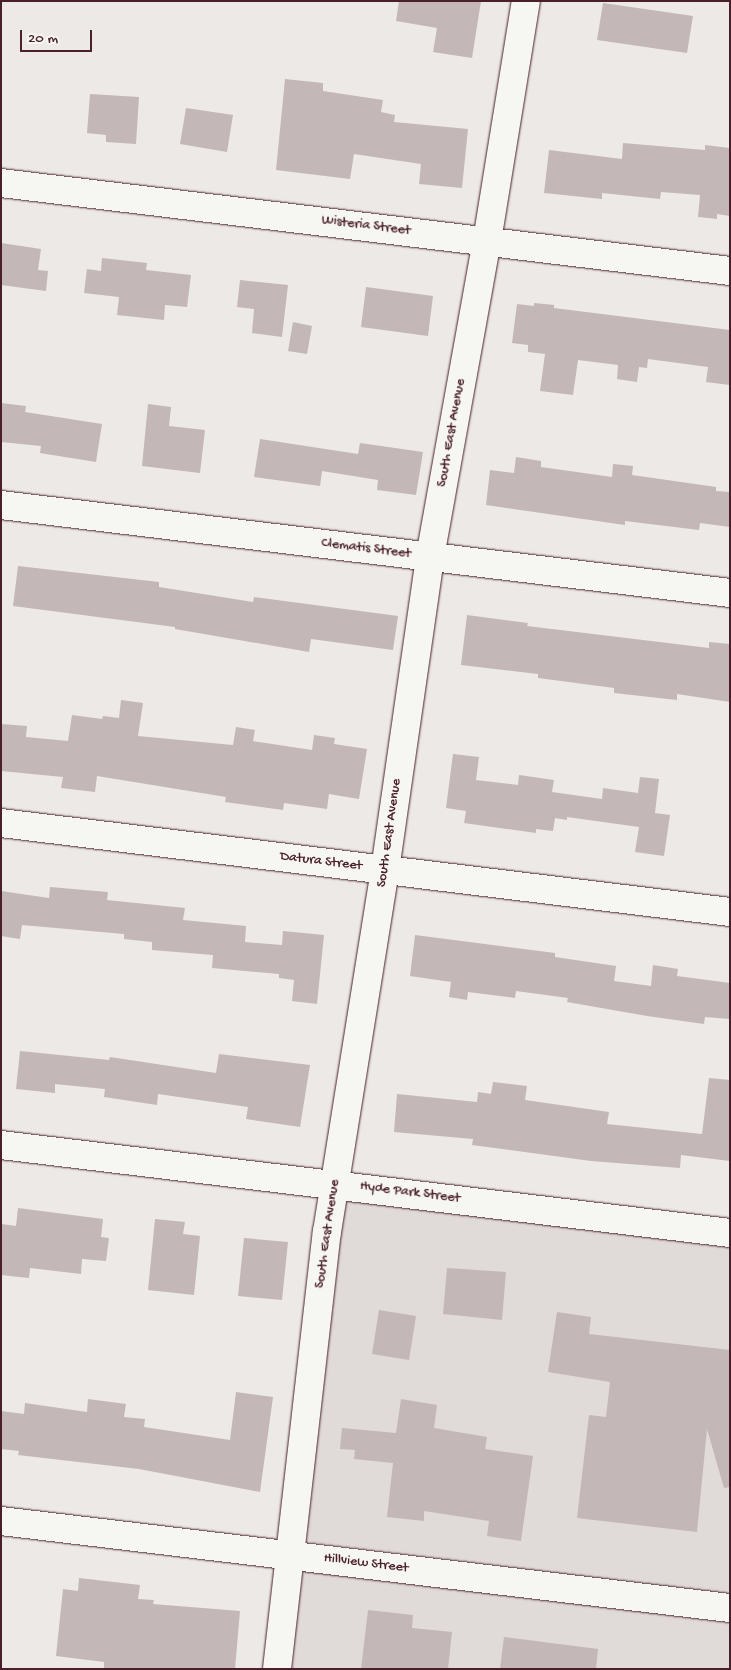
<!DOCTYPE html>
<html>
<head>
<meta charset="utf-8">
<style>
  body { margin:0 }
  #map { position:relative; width:731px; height:1670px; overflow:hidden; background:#ece9e6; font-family:"Gochi Hand",sans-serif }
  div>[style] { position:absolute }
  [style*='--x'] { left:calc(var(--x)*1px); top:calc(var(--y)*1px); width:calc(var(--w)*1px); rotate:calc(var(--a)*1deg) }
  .built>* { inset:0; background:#e0dad8 }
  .building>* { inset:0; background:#c4b7b7 }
  .roads { filter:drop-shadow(0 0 1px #4a1f2b) drop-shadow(0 0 1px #4a1f2b) }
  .minor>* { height:28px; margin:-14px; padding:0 14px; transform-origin:14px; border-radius:14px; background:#f6f6f2 }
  span { translate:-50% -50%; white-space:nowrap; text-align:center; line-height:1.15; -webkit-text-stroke:5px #f6f6f2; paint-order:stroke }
  .street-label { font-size:14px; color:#4a1f2b }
  .frame { position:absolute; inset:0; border:2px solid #4a1f2b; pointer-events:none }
  .scale { position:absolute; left:20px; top:30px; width:72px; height:22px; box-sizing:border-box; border:2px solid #4a1f2b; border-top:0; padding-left:6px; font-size:15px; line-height:18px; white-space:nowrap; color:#4a1f2b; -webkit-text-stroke:4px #f6f6f2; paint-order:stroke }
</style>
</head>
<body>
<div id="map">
  <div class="built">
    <i style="clip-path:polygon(345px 1199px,730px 1247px,730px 1594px,306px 1542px)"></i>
    <i style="clip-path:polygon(303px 1570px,730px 1622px,730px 1669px,290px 1669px)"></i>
  </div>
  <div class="building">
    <i style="clip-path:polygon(399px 1px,481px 1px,472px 58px,433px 52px,437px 28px,396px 21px)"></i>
    <i style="clip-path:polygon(603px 3px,693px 16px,687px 53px,597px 40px)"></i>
    <i style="clip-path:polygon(285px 79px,323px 83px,323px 91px,383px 100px,381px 112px,395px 115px,394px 122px,468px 129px,462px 188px,419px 184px,421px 164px,354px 154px,350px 179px,276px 170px)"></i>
    <i style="clip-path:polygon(90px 94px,139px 97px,136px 144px,106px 142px,106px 135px,87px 133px)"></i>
    <i style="clip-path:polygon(186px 108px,233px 115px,227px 152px,180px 144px)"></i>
    <i style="clip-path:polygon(623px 143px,705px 150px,705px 145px,730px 148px,730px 216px,717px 214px,717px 219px,698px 217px,700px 195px,661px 192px,660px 199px,602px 193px,602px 199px,544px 193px,549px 150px,622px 159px)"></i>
    <i style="clip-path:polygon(1px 243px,41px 249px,38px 270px,48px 271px,46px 291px,1px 285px)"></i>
    <i style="clip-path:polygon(102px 258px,147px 263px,146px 270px,191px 275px,187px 307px,165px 305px,164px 320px,117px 315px,119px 297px,84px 293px,87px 269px,101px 271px)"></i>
    <i style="clip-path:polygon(240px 280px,288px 285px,282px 337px,252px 333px,254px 309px,237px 307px)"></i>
    <i style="clip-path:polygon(366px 287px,433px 296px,428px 336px,361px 327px)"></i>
    <i style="clip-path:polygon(534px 303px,554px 305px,554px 308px,730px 330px,730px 385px,706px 382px,708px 367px,648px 359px,647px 368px,639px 367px,637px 382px,617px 379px,618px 365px,578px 360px,573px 395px,540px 391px,545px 354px,528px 352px,528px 345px,512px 343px,517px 304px,534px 306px)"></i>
    <i style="clip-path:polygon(293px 322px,312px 326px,307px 354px,288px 351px)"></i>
    <i style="clip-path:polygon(1px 403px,26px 406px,25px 412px,102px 424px,96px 462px,40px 453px,41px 446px,1px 442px)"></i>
    <i style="clip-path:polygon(148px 404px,171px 407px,169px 426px,205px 430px,200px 473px,142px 466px)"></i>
    <i style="clip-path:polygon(260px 439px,358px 454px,360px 443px,423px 452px,416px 495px,377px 490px,378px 480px,322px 471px,320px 486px,254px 477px)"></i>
    <i style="clip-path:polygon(516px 457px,541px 461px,541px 467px,612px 477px,613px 464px,633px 466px,632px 475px,716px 487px,716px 491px,730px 492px,730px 527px,700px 523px,699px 530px,625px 521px,625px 525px,486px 505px,490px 470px,514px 473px)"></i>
    <i style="clip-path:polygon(18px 566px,159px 582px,159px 587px,253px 602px,254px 597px,398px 616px,393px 650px,311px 639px,309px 652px,175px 629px,175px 627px,13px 606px)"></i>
    <i style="clip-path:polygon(467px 615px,528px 623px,527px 626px,709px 648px,709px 642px,730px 644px,730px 702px,677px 694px,677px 700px,614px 693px,614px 688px,538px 678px,538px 674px,461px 665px)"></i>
    <i style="clip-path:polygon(121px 700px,143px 703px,138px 736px,233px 745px,236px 727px,255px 730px,253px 741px,312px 750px,314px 735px,335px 738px,334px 744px,367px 749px,359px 799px,329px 794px,327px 809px,284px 803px,283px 810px,225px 802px,226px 797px,97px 776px,95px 792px,61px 788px,63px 777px,1px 771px,1px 724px,27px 726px,26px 737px,68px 741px,72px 715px,102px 719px,103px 716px,119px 718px)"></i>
    <i style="clip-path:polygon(453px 754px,479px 757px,476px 780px,518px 785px,519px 775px,554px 780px,552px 792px,602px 799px,603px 788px,638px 793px,640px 777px,659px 779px,655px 813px,670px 815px,664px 856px,635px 852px,639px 827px,567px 817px,567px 820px,555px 818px,553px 831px,536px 829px,536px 833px,464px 823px,466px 811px,446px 808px)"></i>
    <i style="clip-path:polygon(50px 887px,108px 892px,107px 900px,185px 908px,183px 920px,246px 926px,245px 942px,282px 945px,283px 931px,324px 935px,317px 1004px,292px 1001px,294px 980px,279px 978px,279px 974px,212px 968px,213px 955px,152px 950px,152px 942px,124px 939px,124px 934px,22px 925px,20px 939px,1px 936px,1px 891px,49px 898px)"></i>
    <i style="clip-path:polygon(415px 935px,555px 953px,555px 957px,616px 966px,614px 981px,651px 986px,653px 965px,678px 969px,677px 976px,730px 983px,730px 1019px,705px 1017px,704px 1024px,647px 1016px,567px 1002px,568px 998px,516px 991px,515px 998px,468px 992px,467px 1000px,449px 997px,451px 982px,410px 976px)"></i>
    <i style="clip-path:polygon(20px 1051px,109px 1060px,110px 1057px,216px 1073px,219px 1054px,310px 1065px,300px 1127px,246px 1119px,248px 1107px,158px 1094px,157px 1105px,104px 1097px,105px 1089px,55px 1084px,55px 1093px,16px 1089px)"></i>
    <i style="clip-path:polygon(709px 1078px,730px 1080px,730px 1161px,681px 1155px,680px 1168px,591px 1161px,472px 1145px,473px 1139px,394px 1132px,397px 1094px,477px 1102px,478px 1092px,491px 1094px,493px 1082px,527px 1086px,525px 1100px,609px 1112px,607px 1124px,702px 1134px)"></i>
    <i style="clip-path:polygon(18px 1208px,103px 1219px,101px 1237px,109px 1238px,106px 1261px,82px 1259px,81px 1274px,30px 1268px,29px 1278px,1px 1275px,1px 1224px,16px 1226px)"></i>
    <i style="clip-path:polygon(155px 1219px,185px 1222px,183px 1234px,200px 1236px,194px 1295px,148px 1290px)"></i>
    <i style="clip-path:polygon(244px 1238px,288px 1242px,282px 1300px,238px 1296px)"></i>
    <i style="clip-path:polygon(447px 1268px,506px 1272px,502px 1320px,443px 1314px)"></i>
    <i style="clip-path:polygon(379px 1310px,416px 1316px,409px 1360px,372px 1354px)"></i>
    <i style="clip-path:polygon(557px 1312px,591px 1317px,589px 1334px,730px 1350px,730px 1487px,724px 1488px,707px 1429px,697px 1532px,577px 1518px,589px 1415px,606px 1417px,610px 1382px,548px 1372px)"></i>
    <i style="clip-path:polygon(236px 1392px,273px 1397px,260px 1492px,139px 1469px,18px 1455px,19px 1451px,1px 1449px,1px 1411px,24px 1414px,25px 1403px,87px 1412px,88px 1399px,126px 1404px,124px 1417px,145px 1419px,144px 1427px,230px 1440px)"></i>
    <i style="clip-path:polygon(401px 1399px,437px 1405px,434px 1428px,487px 1437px,485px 1449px,533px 1456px,521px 1541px,487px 1536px,489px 1521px,424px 1511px,424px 1521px,387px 1517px,393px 1463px,354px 1459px,355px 1450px,340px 1449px,342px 1428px,396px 1433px)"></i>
    <i style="clip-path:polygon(79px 1578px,140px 1585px,138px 1599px,154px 1600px,153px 1604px,240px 1611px,235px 1669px,104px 1669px,104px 1662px,56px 1656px,63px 1589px,78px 1591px)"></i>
    <i style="clip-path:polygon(368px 1610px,413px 1615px,412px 1628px,452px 1632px,448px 1669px,361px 1669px)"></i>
    <i style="clip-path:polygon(504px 1637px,598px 1649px,596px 1669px,500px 1669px)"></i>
  </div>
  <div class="roads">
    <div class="minor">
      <i style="--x:1;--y:183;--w:734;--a:6.88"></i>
      <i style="--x:1;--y:505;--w:734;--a:6.88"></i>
      <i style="--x:1;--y:823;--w:734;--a:6.96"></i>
      <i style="--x:1;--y:1145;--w:734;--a:6.88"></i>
      <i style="--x:1;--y:1521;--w:734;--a:6.81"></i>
      <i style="--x:277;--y:1669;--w:440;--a:-83.5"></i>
      <i style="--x:327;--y:1232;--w:367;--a:-80.9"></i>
      <i style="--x:385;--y:870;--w:316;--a:-81.8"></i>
      <i style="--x:430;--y:557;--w:321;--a:-79.8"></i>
      <i style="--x:487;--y:241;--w:243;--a:-80.8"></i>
    </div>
  </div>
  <div class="street-label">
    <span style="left:366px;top:226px;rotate:7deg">Wisteria Street</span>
    <span style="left:452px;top:433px;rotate:-80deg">South East Avenue</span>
    <span style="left:366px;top:549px;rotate:7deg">Clematis Street</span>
    <span style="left:390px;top:833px;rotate:-82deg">South East Avenue</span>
    <span style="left:321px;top:862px;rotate:7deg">Datura Street</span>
    <span style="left:410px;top:1193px;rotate:7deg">Hyde Park Street</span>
    <span style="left:328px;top:1234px;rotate:-82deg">South East Avenue</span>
    <span style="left:366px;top:1564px;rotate:7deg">Hillview Street</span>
  </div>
  <div class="frame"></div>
  <div class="scale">20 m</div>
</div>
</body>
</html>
